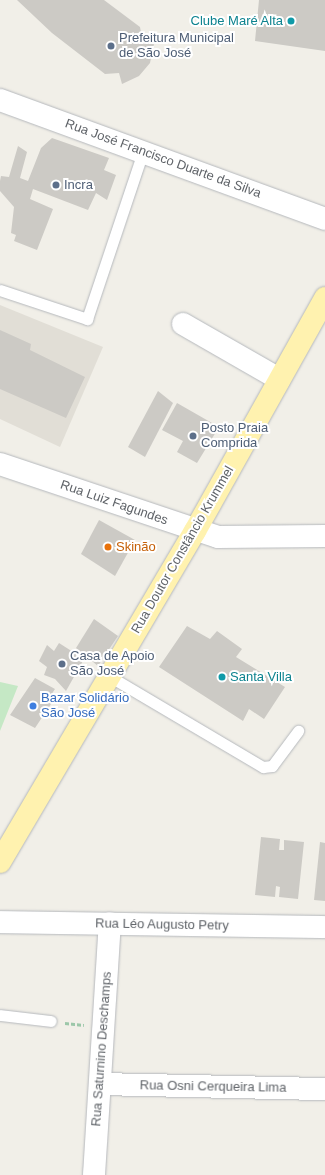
<!DOCTYPE html>
<html>
<head>
<meta charset="utf-8">
<style>
  body { margin:0 }
  #map { position:relative; width:325px; height:1175px; overflow:hidden; background:#f1efe8; font-family:Arial,sans-serif }
  div>[style] { position:absolute }
  [style*='--x'] { left:calc(var(--x)*1px); top:calc(var(--y)*1px); width:calc(var(--w)*1px); rotate:calc(var(--a)*1deg) }
  .education>* { inset:0; background:#e1ded6 }
  .green>* { inset:0; background:#c5e8c5 }
  .building>* { inset:0; background:#cccac5 }
  .path>* { height:2.5px; margin-top:-1.25px; transform-origin:0; background:repeating-linear-gradient(90deg,#9cc7a9 0 4px,transparent 0 6px) }
  .roads { filter:drop-shadow(0 0 1px #b5b8bc) drop-shadow(0 0 1px #b5b8bc) }
  .lane>* { height:11px; margin:-5.5px; padding:0 5.5px; transform-origin:5.5px; border-radius:5.5px; background:#fff }
  .street>* { height:22px; margin:-11px; padding:0 11px; transform-origin:11px; border-radius:11px; background:#fff }
  .secondary>* { height:22px; margin:-11px; padding:0 11px; transform-origin:11px; border-radius:11px; background:#fff }
  .primary>* { height:22px; margin:-11px; padding:0 11px; transform-origin:11px; border-radius:11px; background:#fff2af }
  .dots>* { width:11px; height:11px; translate:-50% -50%; box-sizing:border-box; border:2px solid #fff; border-radius:50% }
  span { translate:-50% -50%; white-space:nowrap; text-align:center; line-height:1.15; -webkit-text-stroke:4px #fff; paint-order:stroke }
  .culture-label { font-size:13px; color:#0d838f }
  .right { translate:-100% -50%; text-align:right }
  .left { translate:0 -50%; text-align:left }
  .service-label { font-size:13px; color:#4e5e75 }
  .street-label { font-size:13px; color:#5f6368 }
  .food-label { font-size:13px; color:#c56008 }
  .shop-label { font-size:13px; color:#366cbe }
</style>
</head>
<body>
<div id="map">
  <div class="education">
    <i style="clip-path:polygon(0 305px,103px 347px,60px 447px,0 419px)"></i>
  </div>
  <div class="green">
    <i style="clip-path:polygon(0 682px,18px 686px,0 731px)"></i>
  </div>
  <div class="building">
    <i style="clip-path:polygon(17px 0,104px 0,140px 27px,142px 38px,155px 39px,150px 63px,139px 76px,122px 84px,119px 73px,105px 74px,52px 33px)"></i>
    <i style="clip-path:polygon(259px 0,325px 0,325px 51px,255px 41px)"></i>
    <i style="clip-path:polygon(52px 138px,109px 158px,104px 170px,116px 175px,107px 200px,96px 193px,88px 210px,33px 189px,30px 199px,53px 209px,37px 250px,14px 241px,16px 235px,11px 233px,14px 207px,0 191px,0 181px,1px 176px,9px 177px,18px 146px,27px 152px,20px 178px,28px 181px,41px 148px)"></i>
    <i style="clip-path:polygon(0 330px,31px 344px,30px 350px,85px 377px,66px 418px,0 389px)"></i>
    <i style="clip-path:polygon(158px 391px,173px 403px,145px 457px,128px 447px)"></i>
    <i style="clip-path:polygon(177px 403px,219px 427px,197px 463px,177px 452px,183px 441px,162px 430px)"></i>
    <i style="clip-path:polygon(99px 520px,135px 540px,115px 576px,81px 554px)"></i>
    <i style="clip-path:polygon(94px 619px,118px 636px,98px 666px,76px 648px)"></i>
    <i style="clip-path:polygon(187px 626px,210px 639px,217px 631px,242px 649px,236px 657px,285px 687px,264px 719px,249px 709px,243px 721px,159px 667px)"></i>
    <i style="clip-path:polygon(59px 643px,84px 659px,66px 691px,55px 679px,44px 675px,47px 667px,39px 661px,47px 645px,54px 651px)"></i>
    <i style="clip-path:polygon(35px 678px,55px 689px,51px 695px,55px 698px,35px 728px,10px 715px)"></i>
    <i style="clip-path:polygon(261px 837px,280px 839px,279px 850px,284px 850px,284px 840px,304px 842px,298px 899px,279px 897px,280px 887px,276px 886px,275px 897px,255px 895px)"></i>
    <i style="clip-path:polygon(320px 842px,325px 843px,325px 901px,314px 900px)"></i>
  </div>
  <div class="path">
    <i style="--x:65;--y:1023;--w:19;--a:6"></i>
  </div>
  <div class="roads">
    <div class="lane">
      <i style="--x:0;--y:290;--w:92;--a:18.4"></i>
      <i style="--x:87;--y:319;--w:176;--a:-71.5"></i>
      <i style="--x:109;--y:676;--w:179;--a:30.6"></i>
      <i style="--x:263;--y:767;--w:9;--a:-6"></i>
      <i style="--x:272;--y:766;--w:44;--a:-53.4"></i>
      <i style="--x:0;--y:1015;--w:51;--a:6.7"></i>
    </div>
    <div class="street">
      <i style="--x:183;--y:324;--w:111;--a:29.8"></i>
      <i style="--x:100;--y:1084;--w:225;--a:1.3"></i>
      <i style="--x:94;--y:1175;--w:252;--a:-86.4"></i>
    </div>
    <div class="secondary">
      <i style="--x:0;--y:100;--w:346;--a:20.1"></i>
      <i style="--x:0;--y:464;--w:230;--a:18.5"></i>
      <i style="--x:218;--y:537;--w:107;--a:-0.5"></i>
      <i style="--x:0;--y:922;--w:325;--a:0.9"></i>
    </div>
    <div class="primary">
      <i style="--x:0;--y:862;--w:384;--a:-59.5"></i>
      <i style="--x:195;--y:531;--w:267;--a:-60.8"></i>
    </div>
  </div>
  <div class="dots">
    <i style="left:291px;top:21px;background:#0f9aa8"></i>
    <i style="left:111px;top:46px;background:#5c6f8a"></i>
    <i style="left:56px;top:185px;background:#5c6f8a"></i>
    <i style="left:193px;top:436px;background:#5c6f8a"></i>
    <i style="left:108px;top:547px;background:#e8710a"></i>
    <i style="left:62px;top:664px;background:#5c6f8a"></i>
    <i style="left:222px;top:677px;background:#0f9aa8"></i>
    <i style="left:33px;top:706px;background:#3f7fe0"></i>
  </div>
  <div class="culture-label">
    <span class="right" style="left:283px;top:21px">Clube Maré Alta</span>
    <span class="left" style="left:230px;top:677px">Santa Villa</span>
  </div>
  <div class="service-label">
    <span class="left" style="left:119px;top:46px">Prefeitura Municipal<br>de São José</span>
    <span class="left" style="left:64px;top:185px">Incra</span>
    <span class="left" style="left:201px;top:436px">Posto Praia<br>Comprida</span>
    <span class="left" style="left:70px;top:664px">Casa de Apoio<br>São José</span>
  </div>
  <div class="street-label">
    <span style="left:163px;top:159px;rotate:20deg">Rua José Francisco Duarte da Silva</span>
    <span style="left:114px;top:503px;rotate:19deg">Rua Luiz Fagundes</span>
    <span style="left:183px;top:550px;rotate:-60deg">Rua Doutor Constâncio Krummel</span>
    <span style="left:162px;top:925px;rotate:1deg">Rua Léo Augusto Petry</span>
    <span style="left:102px;top:1049px;rotate:-86deg">Rua Saturnino Deschamps</span>
    <span style="left:213px;top:1087px;rotate:1deg">Rua Osni Cerqueira Lima</span>
  </div>
  <div class="food-label">
    <span class="left" style="left:116px;top:547px">Skinão</span>
  </div>
  <div class="shop-label">
    <span class="left" style="left:41px;top:706px">Bazar Solidário<br>São José</span>
  </div>
</div>
</body>
</html>
